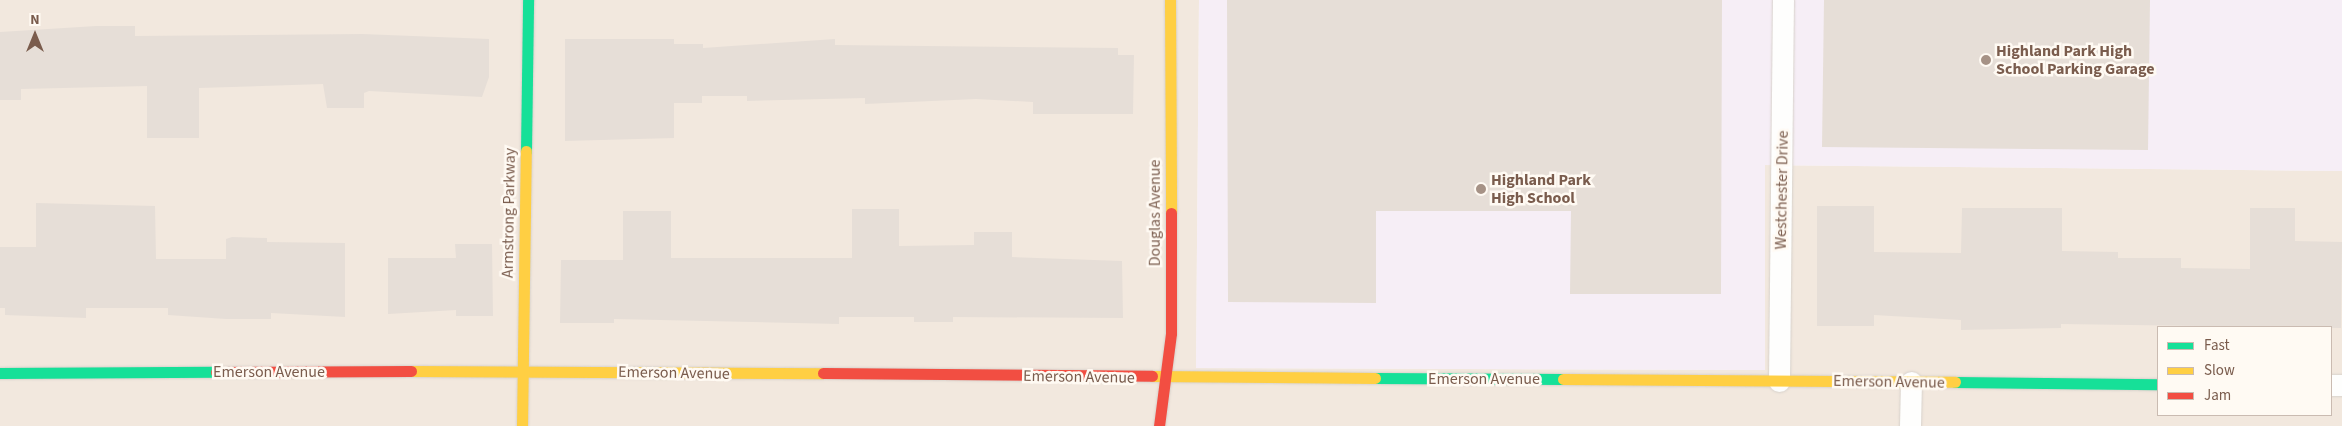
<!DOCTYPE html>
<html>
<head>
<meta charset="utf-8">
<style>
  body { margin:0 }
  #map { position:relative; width:2342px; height:426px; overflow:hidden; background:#f9f5f0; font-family:"Source Sans 3",sans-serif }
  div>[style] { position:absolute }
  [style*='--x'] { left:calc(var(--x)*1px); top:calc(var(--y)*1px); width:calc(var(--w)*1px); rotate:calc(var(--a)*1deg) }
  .residential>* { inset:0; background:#f2e8de }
  .education>* { inset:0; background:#f6eef6 }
  .building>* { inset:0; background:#e6ded7 }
  .roads { filter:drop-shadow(0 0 1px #d7d1cb) drop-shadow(0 0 1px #d7d1cb) }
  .street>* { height:21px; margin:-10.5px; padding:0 10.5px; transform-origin:10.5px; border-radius:10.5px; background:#fefefd }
  .fast>* { height:11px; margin:-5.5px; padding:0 5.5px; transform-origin:5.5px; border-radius:5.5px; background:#16e098 }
  .slow>* { height:11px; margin:-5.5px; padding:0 5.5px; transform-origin:5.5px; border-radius:5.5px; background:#ffcf43 }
  .jam>* { height:11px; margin:-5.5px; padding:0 5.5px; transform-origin:5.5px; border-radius:5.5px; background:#f24e42 }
  .dots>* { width:14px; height:14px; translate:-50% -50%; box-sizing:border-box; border:2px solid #fffaf3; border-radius:50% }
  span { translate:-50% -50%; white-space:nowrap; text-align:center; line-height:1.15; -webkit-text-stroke:5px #fffaf3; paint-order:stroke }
  .poi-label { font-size:16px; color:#7a5c4d; font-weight:700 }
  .left { translate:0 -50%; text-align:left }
  .street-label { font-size:16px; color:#7a5c4d }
  .legend { position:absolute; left:2157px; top:326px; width:175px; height:90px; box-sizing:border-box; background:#fffaf3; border:1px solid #cabbb1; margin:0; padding:6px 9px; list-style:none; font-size:15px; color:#7a5c4d }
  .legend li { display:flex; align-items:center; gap:10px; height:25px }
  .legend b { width:25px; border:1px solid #cabbb1 }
  .north { position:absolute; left:10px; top:10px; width:50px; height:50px; -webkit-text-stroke:4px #fffaf3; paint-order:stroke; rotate:0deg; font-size:14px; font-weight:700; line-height:20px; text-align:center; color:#7a5c4d }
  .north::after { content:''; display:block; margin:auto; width:18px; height:22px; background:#7a5c4d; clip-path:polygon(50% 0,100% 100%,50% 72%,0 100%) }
</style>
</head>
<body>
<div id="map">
  <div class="residential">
    <i style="clip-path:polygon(evenodd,0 0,1199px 0,1196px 368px,1765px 370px,1764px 165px,2342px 171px,2342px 426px,0 426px,0 0,2158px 327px,2331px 327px,2331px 415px,2158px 415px,2158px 327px)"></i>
  </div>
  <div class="education">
    <i style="clip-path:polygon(1199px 0,2342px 0,2342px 171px,1765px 165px,1765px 370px,1196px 368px)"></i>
  </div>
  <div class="building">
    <i style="clip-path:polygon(1227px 0,1722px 0,1721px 294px,1570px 294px,1571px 211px,1376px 211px,1376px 303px,1228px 302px)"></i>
    <i style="clip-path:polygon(1824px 0,2150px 0,2148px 150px,1822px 147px)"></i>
    <i style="clip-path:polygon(96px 26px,135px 26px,135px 36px,362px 34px,489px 39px,489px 77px,482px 97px,369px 91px,364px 93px,364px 108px,327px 108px,323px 84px,199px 88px,199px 138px,147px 138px,147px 86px,21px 89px,21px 100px,0 100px,0 32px)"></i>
    <i style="clip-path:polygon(565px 39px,674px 39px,674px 44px,703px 44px,703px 48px,835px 39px,835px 45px,1118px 48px,1118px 55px,1134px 55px,1133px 114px,1033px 114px,1033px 102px,976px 99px,865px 104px,865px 98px,747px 101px,747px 96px,702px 96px,702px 103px,674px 103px,674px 138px,565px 141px)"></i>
    <i style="clip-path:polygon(36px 203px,155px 206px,156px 259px,226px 259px,226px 239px,232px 237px,267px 238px,267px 242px,345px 243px,345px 317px,271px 313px,271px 319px,226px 319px,168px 315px,168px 308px,86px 308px,86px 318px,5px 315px,5px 308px,0 308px,0 247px,36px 247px)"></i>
    <i style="clip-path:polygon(1817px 206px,1874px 206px,1874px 252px,1961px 253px,1962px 208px,2062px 208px,2062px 251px,2118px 252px,2118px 258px,2181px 258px,2181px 268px,2250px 269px,2250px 208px,2295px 208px,2295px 241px,2342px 242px,2341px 328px,2061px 324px,2061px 328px,1961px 330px,1961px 320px,1874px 315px,1874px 326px,1817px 326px)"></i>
    <i style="clip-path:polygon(852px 209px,899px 209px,899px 246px,974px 245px,974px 232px,1012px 232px,1012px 257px,1122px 261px,1123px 318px,953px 317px,953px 322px,914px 322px,914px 317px,839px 317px,839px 324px,614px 319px,614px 323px,560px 323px,561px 260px,623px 260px,623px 211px,671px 211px,671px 258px,852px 258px)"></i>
    <i style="clip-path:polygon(455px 244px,492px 244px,493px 316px,456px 316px,456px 310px,388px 314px,388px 258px,456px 258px)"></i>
  </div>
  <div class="roads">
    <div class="street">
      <i style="--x:1779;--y:381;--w:381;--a:-89.4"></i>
      <i style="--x:2331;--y:385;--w:11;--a:0"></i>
      <i style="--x:1910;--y:426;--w:44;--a:-88.7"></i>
    </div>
    <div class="fast">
      <i style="--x:526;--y:151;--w:151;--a:-89.2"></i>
      <i style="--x:0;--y:373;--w:216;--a:-0.3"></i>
      <i style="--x:1375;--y:378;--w:188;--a:0.3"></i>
      <i style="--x:1955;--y:382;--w:203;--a:0.6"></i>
    </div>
    <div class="slow">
      <i style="--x:1170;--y:0;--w:213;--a:89.7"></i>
      <i style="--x:411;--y:371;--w:412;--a:0.3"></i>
      <i style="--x:1152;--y:376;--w:223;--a:0.5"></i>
      <i style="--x:1563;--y:379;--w:392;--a:0.4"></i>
      <i style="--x:522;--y:426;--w:275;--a:-89.2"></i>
    </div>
    <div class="jam">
      <i style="--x:216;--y:372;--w:195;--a:-0.3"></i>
      <i style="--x:823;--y:373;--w:329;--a:0.5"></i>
      <i style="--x:1159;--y:426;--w:94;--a:-82.6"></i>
      <i style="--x:1171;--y:333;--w:120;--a:-90"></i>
    </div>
  </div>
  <div class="dots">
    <i style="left:1986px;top:60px;background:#a69286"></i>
    <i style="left:1481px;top:189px;background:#a69286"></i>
  </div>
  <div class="poi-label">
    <span class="left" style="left:1996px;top:60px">Highland Park High<br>School Parking Garage</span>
    <span class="left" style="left:1491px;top:189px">Highland Park<br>High School</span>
  </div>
  <div class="street-label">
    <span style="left:1782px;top:190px;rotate:-89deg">Westchester Drive</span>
    <span style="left:509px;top:213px;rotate:-89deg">Armstrong Parkway</span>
    <span style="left:1155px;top:213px;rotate:-90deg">Douglas Avenue</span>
    <span style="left:269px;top:372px">Emerson Avenue</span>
    <span style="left:674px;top:373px;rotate:1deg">Emerson Avenue</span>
    <span style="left:1079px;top:377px;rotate:1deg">Emerson Avenue</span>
    <span style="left:1484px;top:379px">Emerson Avenue</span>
    <span style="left:1889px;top:382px;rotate:1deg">Emerson Avenue</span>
  </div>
  <ul class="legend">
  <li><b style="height:6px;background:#16e098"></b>Fast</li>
  <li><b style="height:6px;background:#ffcf43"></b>Slow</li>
  <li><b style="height:6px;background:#f24e42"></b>Jam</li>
  </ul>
  <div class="north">N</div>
</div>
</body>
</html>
